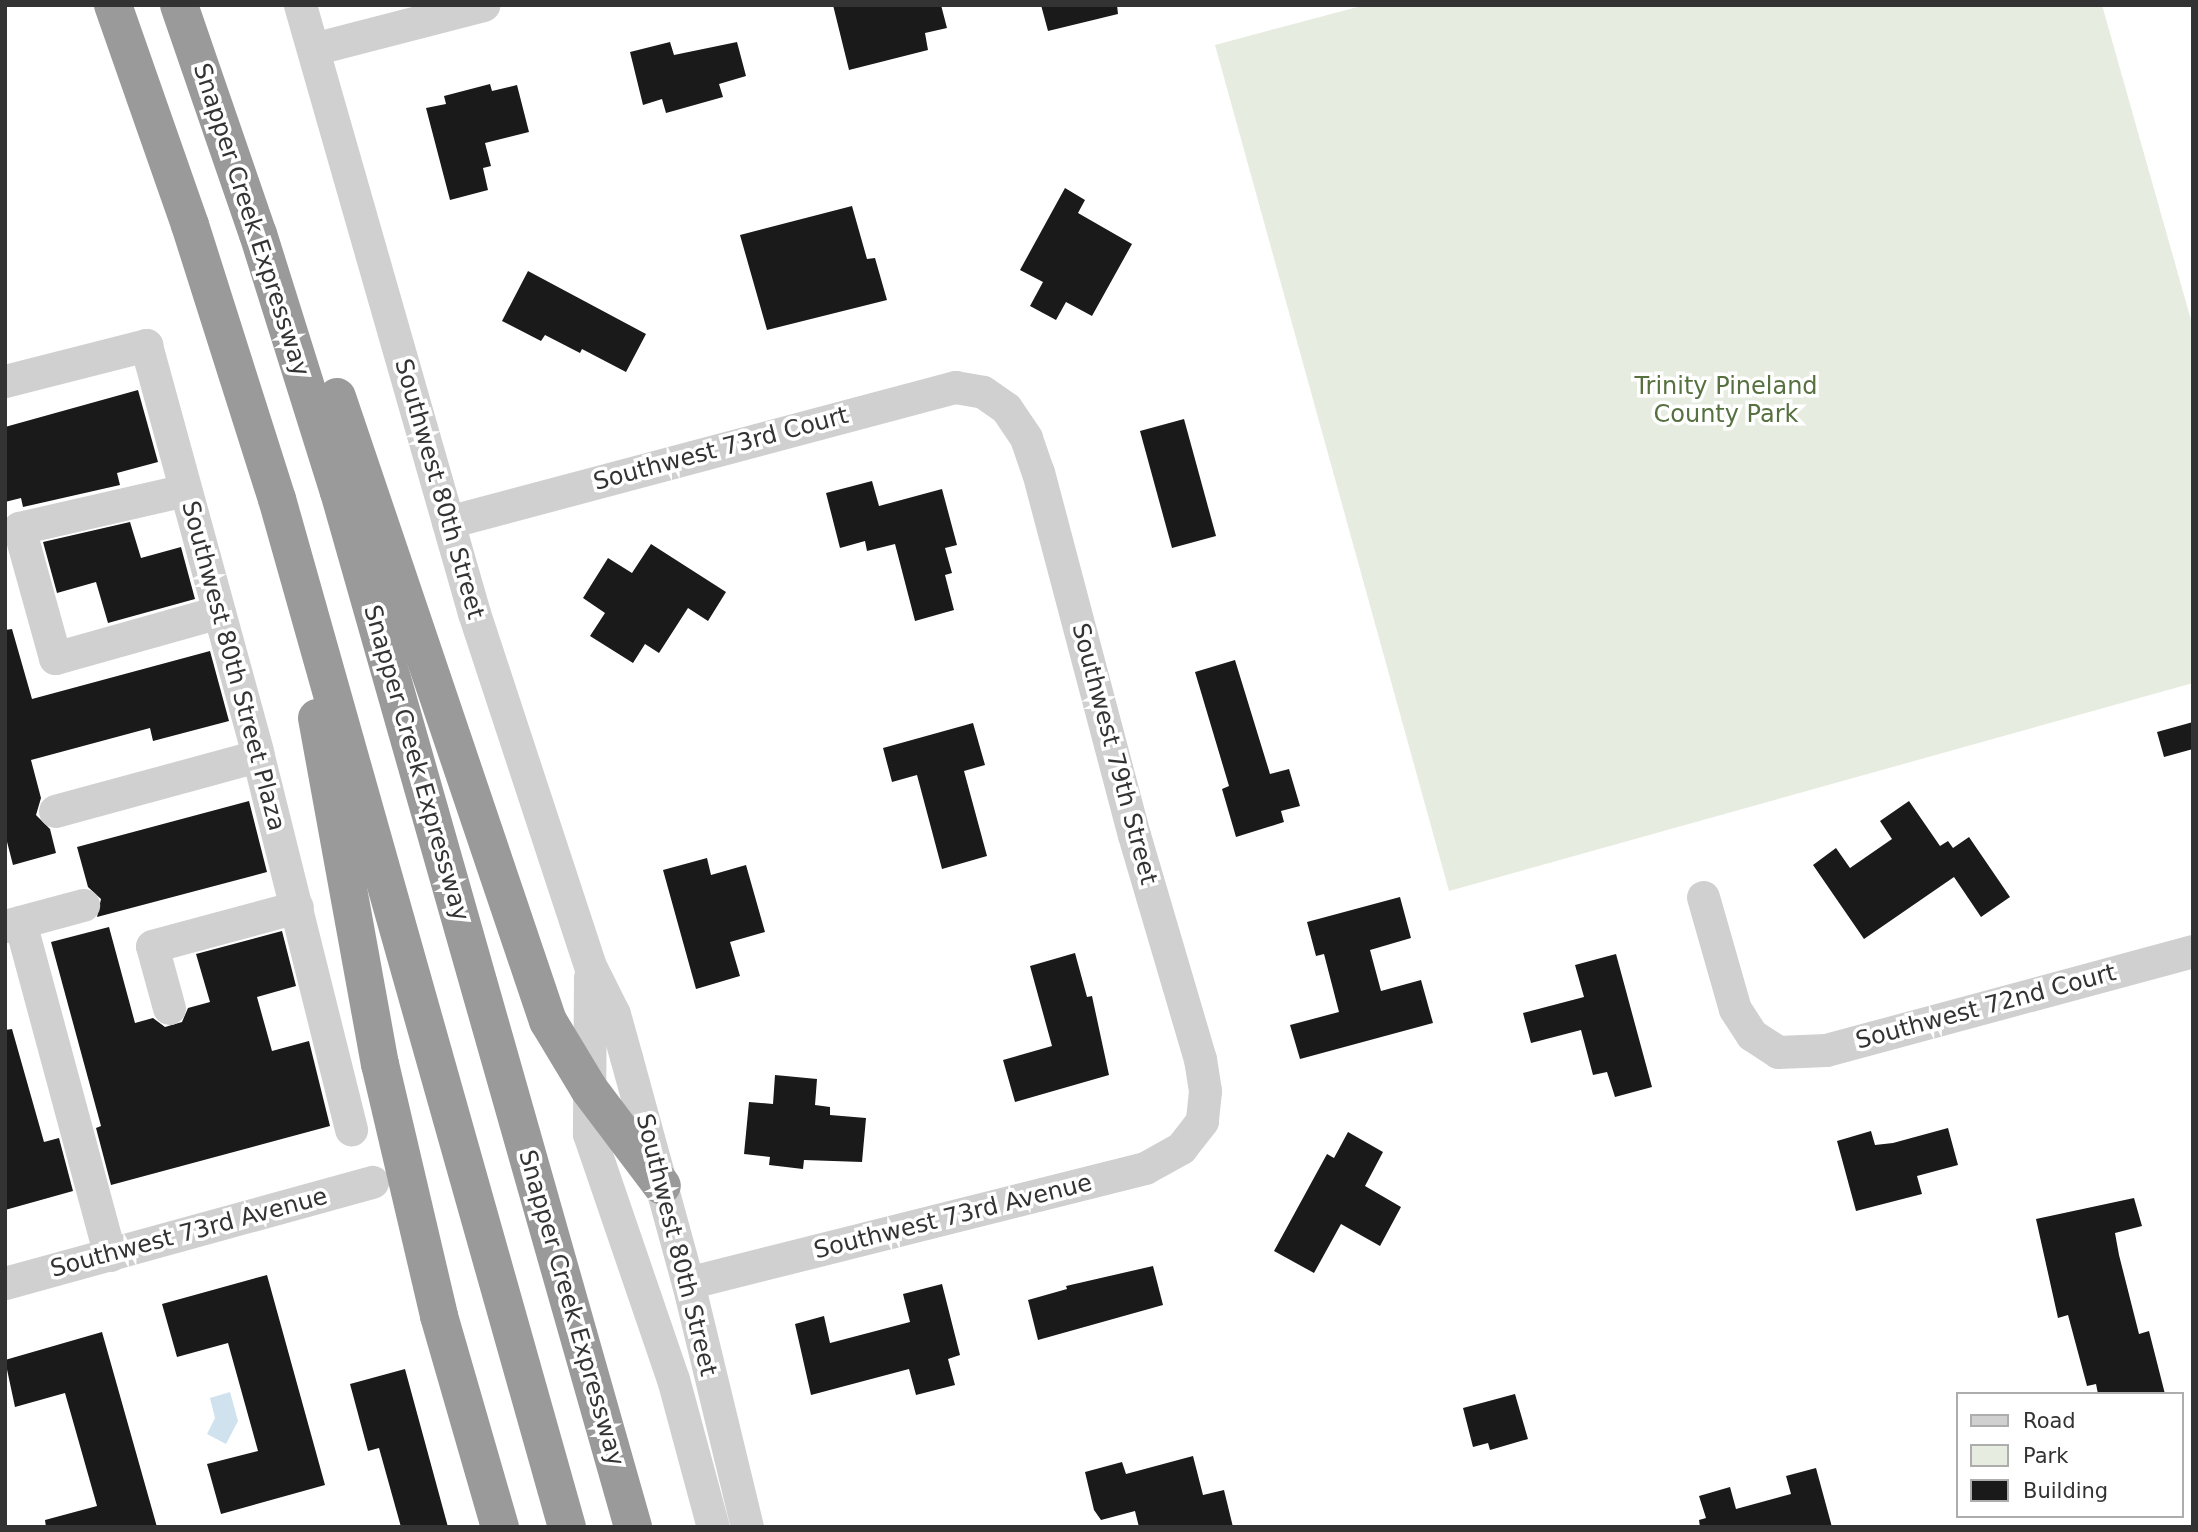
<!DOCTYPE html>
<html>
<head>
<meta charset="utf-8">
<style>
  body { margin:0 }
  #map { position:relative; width:2198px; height:1532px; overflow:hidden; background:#fff; font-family:"DejaVu Sans",sans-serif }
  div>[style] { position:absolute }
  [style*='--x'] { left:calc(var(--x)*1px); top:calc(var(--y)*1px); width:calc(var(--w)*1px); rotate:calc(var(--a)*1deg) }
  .green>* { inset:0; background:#e6ecdf }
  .water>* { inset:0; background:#cfe2ee }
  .building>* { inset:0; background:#1a1a1a }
  .minor>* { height:33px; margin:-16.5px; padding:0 16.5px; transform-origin:16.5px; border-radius:16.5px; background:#d0d0d0 }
  .highway>* { height:38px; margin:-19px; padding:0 19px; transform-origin:19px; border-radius:19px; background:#9a9a9a }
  span { translate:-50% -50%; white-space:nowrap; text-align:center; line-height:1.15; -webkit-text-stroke:7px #fff; paint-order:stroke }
  .street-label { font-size:24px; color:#333 }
  .park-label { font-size:24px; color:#56703f }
  .frame { position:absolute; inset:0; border:7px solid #333; pointer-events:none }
  .legend { position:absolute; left:1956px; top:1392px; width:228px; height:126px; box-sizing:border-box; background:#fff; border:2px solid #adadad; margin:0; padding:9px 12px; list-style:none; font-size:21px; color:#333 }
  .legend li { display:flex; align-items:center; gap:14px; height:35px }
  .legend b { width:35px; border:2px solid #adadad }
</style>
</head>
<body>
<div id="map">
  <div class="green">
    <i style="clip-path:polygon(1365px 5px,2102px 5px,2193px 327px,2193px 683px,1449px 891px,1215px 45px)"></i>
  </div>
  <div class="water">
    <i style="clip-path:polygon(230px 1392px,238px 1421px,226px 1444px,207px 1434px,215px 1418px,210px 1398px)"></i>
  </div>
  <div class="building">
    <i style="clip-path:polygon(833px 5px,941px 5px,947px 28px,925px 33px,928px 50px,849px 70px)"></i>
    <i style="clip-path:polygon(1041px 5px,1117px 5px,1118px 14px,1048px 31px)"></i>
    <i style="clip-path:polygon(670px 42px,674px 55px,737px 42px,746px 76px,719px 84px,723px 97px,666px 113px,662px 99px,643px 105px,630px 52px)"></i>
    <i style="clip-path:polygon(490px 84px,492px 91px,517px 85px,529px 132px,485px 143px,491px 166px,483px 168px,488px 190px,450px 200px,426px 108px,446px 104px,444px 96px)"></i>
    <i style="clip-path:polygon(1065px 188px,1085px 200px,1078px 213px,1132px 244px,1092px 316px,1066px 302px,1056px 320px,1030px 306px,1043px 282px,1020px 270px)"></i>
    <i style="clip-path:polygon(852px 206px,867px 259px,875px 258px,887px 300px,767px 330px,740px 235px)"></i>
    <i style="clip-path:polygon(528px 271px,646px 334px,626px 372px,582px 349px,580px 353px,545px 335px,541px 341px,502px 321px)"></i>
    <i style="clip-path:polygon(138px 390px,158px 462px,117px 473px,120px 485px,23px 507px,21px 498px,5px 502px,5px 427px)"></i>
    <i style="clip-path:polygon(1184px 419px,1216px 536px,1172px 548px,1140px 431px)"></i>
    <i style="clip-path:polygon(872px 481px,879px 506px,942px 489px,957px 545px,945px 548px,952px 573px,945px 575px,954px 610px,915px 621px,895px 544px,867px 551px,865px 541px,840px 548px,826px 493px)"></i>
    <i style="clip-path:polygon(130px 522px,141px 558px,181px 547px,195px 599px,108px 623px,96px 582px,57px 593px,43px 542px)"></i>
    <i style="clip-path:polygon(651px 544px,726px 592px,708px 621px,688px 608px,659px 653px,645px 644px,633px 663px,590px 636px,605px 613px,583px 598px,608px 558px,632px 573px)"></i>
    <i style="clip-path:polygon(12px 629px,32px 699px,210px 651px,229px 721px,153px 741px,150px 728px,31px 760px,41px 798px,36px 815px,50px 829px,56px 853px,13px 865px,5px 834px,5px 630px)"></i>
    <i style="clip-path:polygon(1235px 660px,1270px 774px,1289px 769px,1300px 806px,1281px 811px,1284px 822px,1236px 837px,1222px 789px,1229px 786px,1195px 672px)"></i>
    <i style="clip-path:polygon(2193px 722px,2193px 749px,2164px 757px,2157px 732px)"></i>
    <i style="clip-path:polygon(973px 723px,985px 765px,964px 771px,987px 856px,942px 869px,917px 775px,892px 782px,883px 748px)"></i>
    <i style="clip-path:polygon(249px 801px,267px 872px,97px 917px,101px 899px,88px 887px,77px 847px)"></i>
    <i style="clip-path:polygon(1909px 801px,1940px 846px,1948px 841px,1953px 848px,1969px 837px,2010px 897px,1981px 917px,1954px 877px,1864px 939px,1813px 865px,1836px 848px,1850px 868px,1892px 839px,1880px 821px)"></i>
    <i style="clip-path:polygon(707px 858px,711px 875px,746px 865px,765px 932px,730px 942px,740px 976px,696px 989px,663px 870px)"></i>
    <i style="clip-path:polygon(1400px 897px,1411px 938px,1370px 950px,1381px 991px,1421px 980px,1433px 1023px,1300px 1059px,1290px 1025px,1339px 1012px,1324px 954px,1316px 956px,1307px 922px)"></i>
    <i style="clip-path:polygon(109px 927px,135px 1023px,153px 1018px,165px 1027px,182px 1022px,188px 1008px,210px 1002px,196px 954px,282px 931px,296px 986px,257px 997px,272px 1051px,309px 1041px,330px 1126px,111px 1185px,96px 1128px,101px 1126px,51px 942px)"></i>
    <i style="clip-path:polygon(1075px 953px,1087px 997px,1092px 996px,1109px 1075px,1015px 1102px,1003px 1060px,1052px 1046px,1030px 966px)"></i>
    <i style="clip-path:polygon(1616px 954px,1652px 1087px,1615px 1097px,1607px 1072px,1593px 1075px,1581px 1030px,1531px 1043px,1523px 1013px,1584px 997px,1575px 965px)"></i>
    <i style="clip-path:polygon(12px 1029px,44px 1142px,59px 1138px,73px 1191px,5px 1210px,5px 1030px)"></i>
    <i style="clip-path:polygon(775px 1075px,817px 1079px,815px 1105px,830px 1107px,830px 1115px,866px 1118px,862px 1162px,804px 1160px,803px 1169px,769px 1165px,770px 1157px,744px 1154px,749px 1102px,773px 1104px)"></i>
    <i style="clip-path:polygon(1948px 1128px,1958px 1165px,1917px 1176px,1922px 1194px,1856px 1211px,1837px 1141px,1871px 1131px,1875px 1145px,1893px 1143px)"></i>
    <i style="clip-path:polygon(1348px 1132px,1383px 1152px,1365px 1186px,1401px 1207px,1380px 1246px,1341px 1224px,1314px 1273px,1274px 1251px,1327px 1154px,1334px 1158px)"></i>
    <i style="clip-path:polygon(2134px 1198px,2142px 1226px,2115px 1233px,2119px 1255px,2139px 1334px,2149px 1331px,2165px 1394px,2098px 1394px,2096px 1384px,2087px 1386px,2068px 1315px,2058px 1318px,2036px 1219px)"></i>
    <i style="clip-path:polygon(1153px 1266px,1163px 1305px,1038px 1340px,1028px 1300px,1067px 1289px,1066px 1286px)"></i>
    <i style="clip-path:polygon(267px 1275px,325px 1485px,221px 1514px,207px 1464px,258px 1451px,228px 1343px,177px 1357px,162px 1304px)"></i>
    <i style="clip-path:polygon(942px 1284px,960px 1355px,948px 1359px,955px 1385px,916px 1395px,909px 1369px,811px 1395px,795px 1324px,824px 1316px,830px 1343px,910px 1322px,903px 1294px)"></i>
    <i style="clip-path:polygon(102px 1332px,157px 1527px,46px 1527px,45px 1520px,97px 1506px,65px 1393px,15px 1407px,5px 1360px)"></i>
    <i style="clip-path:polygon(405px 1369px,448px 1527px,401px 1527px,379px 1448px,368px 1451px,350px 1384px)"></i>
    <i style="clip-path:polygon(1515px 1394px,1528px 1439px,1490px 1450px,1488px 1443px,1473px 1447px,1463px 1408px)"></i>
    <i style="clip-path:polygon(1193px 1456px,1203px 1495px,1224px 1490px,1233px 1527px,1139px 1527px,1135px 1511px,1101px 1520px,1094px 1510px,1085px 1472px,1122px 1462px,1126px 1474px)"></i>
    <i style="clip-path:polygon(1816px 1468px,1832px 1527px,1700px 1527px,1699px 1520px,1706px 1518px,1699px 1496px,1730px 1487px,1736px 1509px,1791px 1494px,1786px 1476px)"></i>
  </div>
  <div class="minor">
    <i style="--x:300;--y:5;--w:632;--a:74.03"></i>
    <i style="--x:474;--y:613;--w:374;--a:71.8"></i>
    <i style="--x:591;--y:968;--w:51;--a:63.4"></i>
    <i style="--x:614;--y:1014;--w:45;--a:74.4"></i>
    <i style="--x:626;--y:1057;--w:234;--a:74.7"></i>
    <i style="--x:688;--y:1283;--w:251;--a:76.4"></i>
    <i style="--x:313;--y:49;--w:176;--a:-14.5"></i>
    <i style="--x:5;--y:381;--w:146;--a:-14.3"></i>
    <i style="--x:146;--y:345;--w:422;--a:74.7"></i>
    <i style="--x:257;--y:752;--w:389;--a:76"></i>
    <i style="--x:185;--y:490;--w:170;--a:167.1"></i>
    <i style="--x:19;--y:528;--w:135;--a:74.5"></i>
    <i style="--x:55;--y:658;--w:170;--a:-15.7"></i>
    <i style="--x:448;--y:522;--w:525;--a:-14.91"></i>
    <i style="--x:955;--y:387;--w:28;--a:10"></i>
    <i style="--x:983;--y:392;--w:28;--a:35"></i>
    <i style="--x:1006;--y:408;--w:36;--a:56"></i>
    <i style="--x:1026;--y:438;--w:36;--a:71"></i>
    <i style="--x:1038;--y:472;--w:375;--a:75.2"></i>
    <i style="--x:1134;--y:835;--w:234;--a:73.6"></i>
    <i style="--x:1200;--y:1059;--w:32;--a:81"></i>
    <i style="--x:1205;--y:1091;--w:30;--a:96"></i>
    <i style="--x:1202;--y:1121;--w:34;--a:128"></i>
    <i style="--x:1181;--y:1148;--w:41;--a:150.9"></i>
    <i style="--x:1145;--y:1168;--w:471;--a:165.9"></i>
    <i style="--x:55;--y:811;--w:210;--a:-15.2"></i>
    <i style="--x:1703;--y:897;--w:116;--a:74.1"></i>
    <i style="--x:1735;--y:1009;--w:31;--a:57"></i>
    <i style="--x:1752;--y:1035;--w:31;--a:33"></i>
    <i style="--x:1778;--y:1052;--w:48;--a:-2.4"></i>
    <i style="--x:1826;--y:1050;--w:380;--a:-15.1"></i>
    <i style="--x:20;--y:922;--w:345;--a:74.9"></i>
    <i style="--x:5;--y:926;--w:81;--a:-15.1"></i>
    <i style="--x:590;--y:977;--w:157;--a:90.4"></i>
    <i style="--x:589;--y:1134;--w:259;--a:71.1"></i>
    <i style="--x:673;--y:1379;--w:153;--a:74.9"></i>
    <i style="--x:169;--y:1008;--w:64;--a:-105.3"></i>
    <i style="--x:152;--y:946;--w:150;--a:-15.1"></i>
    <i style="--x:5;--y:1283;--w:381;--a:-15.4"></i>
  </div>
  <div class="highway">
    <i style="--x:113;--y:5;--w:233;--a:70.7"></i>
    <i style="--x:190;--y:225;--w:287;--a:72.4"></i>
    <i style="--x:277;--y:499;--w:1068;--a:74.25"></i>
    <i style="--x:179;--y:5;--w:242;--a:71"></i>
    <i style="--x:258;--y:234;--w:270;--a:72.6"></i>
    <i style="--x:339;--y:492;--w:1076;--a:74.14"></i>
    <i style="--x:337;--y:397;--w:659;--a:71.32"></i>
    <i style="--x:548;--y:1021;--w:79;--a:58.9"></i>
    <i style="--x:589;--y:1089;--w:121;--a:53"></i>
    <i style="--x:317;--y:718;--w:352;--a:79.7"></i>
    <i style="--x:380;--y:1064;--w:259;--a:76.8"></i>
    <i style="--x:439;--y:1316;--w:220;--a:73.9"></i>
  </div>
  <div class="street-label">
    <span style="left:251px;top:220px;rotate:72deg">Snapper Creek Expressway</span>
    <span style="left:721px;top:449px;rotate:-15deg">Southwest 73rd Court</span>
    <span style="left:439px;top:489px;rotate:74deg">Southwest 80th Street</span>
    <span style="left:233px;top:666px;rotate:75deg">Southwest 80th Street Plaza</span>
    <span style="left:1114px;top:754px;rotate:75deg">Southwest 79th Street</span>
    <span style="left:416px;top:763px;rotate:74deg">Snapper Creek Expressway</span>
    <span style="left:1986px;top:1007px;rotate:-15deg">Southwest 72nd Court</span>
    <span style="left:953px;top:1217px;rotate:-14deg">Southwest 73rd Avenue</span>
    <span style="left:189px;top:1233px;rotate:-15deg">Southwest 73rd Avenue</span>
    <span style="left:676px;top:1245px;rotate:76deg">Southwest 80th Street</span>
    <span style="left:571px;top:1308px;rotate:74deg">Snapper Creek Expressway</span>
  </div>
  <div class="park-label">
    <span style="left:1726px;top:401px">Trinity Pineland<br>County Park</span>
  </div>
  <div class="frame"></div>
  <ul class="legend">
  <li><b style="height:9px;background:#d0d0d0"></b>Road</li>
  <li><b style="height:19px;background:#e6ecdf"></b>Park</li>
  <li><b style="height:19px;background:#1a1a1a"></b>Building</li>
  </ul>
</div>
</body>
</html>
